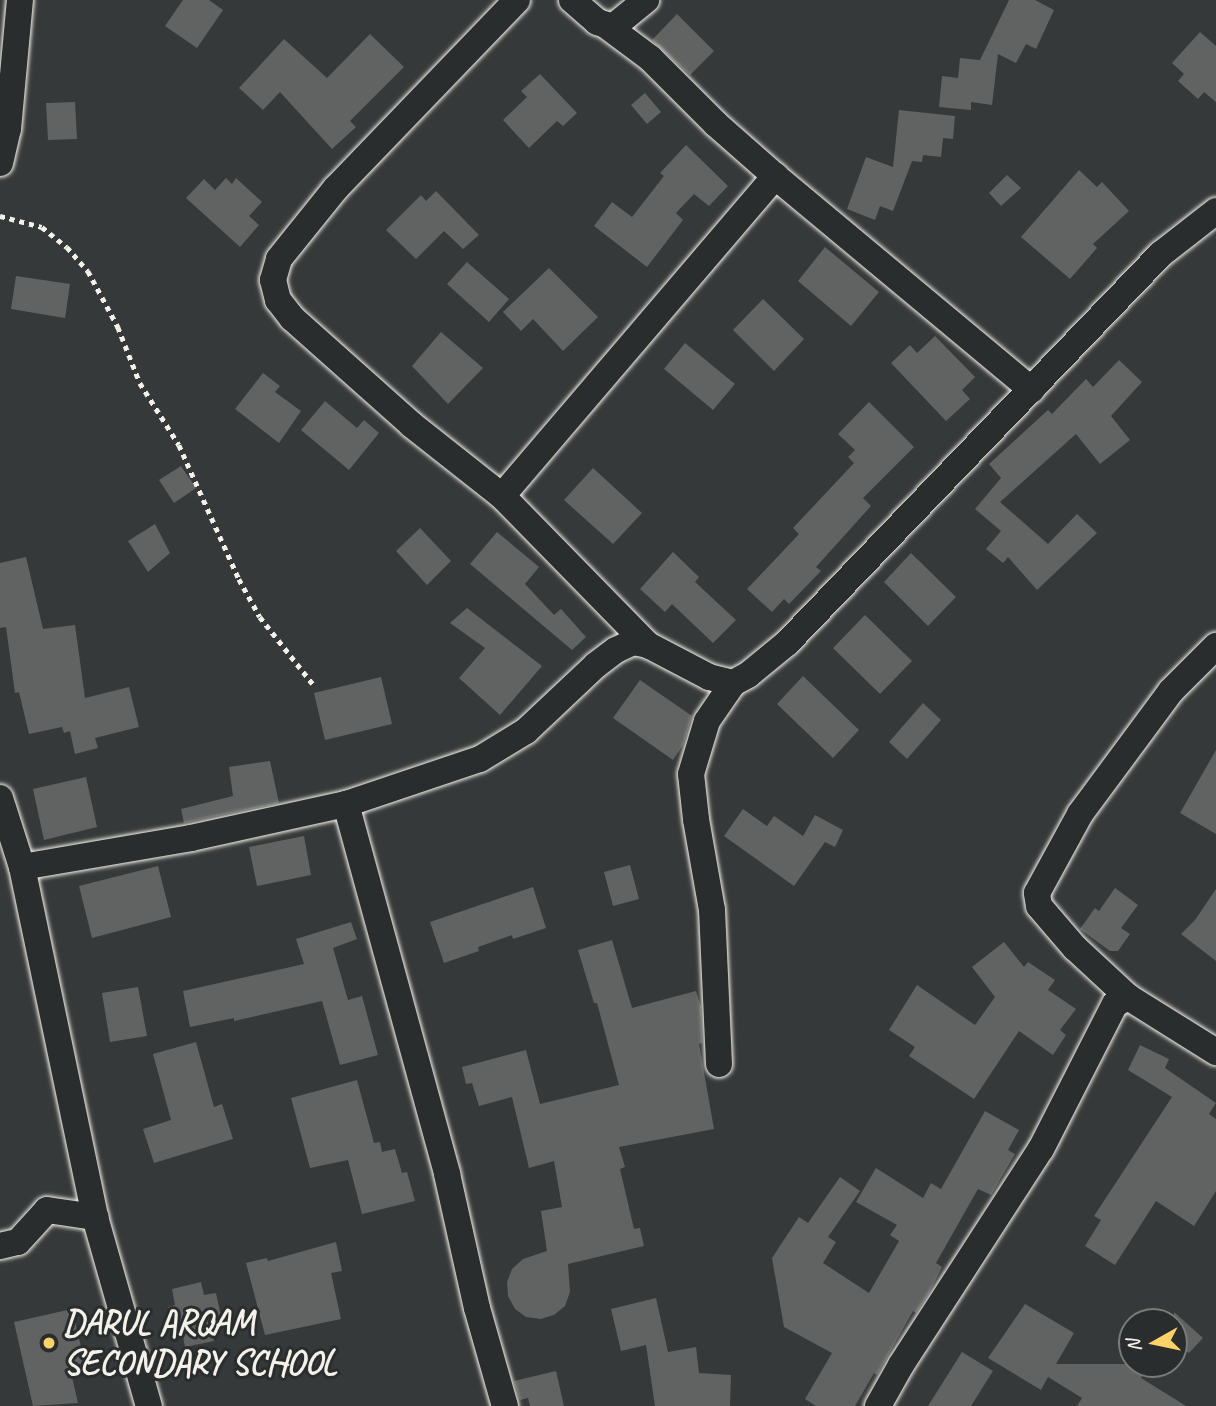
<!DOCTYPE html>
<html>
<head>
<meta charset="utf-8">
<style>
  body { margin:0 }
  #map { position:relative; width:1216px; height:1406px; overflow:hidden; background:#363939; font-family:Caveat,sans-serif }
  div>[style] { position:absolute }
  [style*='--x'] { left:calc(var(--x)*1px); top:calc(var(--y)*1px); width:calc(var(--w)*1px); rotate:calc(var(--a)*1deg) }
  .building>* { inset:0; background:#616362 }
  .path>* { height:4.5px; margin-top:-2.25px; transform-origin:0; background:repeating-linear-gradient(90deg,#f4f1e8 0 5px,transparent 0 10px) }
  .roads { filter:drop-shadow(0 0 2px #f4f1e8) drop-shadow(0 0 2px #f4f1e8) }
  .minor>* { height:26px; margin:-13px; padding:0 13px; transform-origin:13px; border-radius:13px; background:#2a2d2e }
  .dots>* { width:19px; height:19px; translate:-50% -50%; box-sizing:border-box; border:4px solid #2a2d2e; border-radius:50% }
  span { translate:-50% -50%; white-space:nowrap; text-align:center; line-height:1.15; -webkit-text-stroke:6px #2a2d2e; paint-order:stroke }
  .poi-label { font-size:35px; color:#f4f1e8; font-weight:700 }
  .left { translate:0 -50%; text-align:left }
  .north { position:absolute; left:1118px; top:1308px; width:70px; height:70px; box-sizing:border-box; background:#2a2d2e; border:2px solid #7b7b78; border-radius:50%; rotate:261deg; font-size:19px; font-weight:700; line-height:28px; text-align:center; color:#f4f1e8 }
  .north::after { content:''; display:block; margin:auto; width:24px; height:32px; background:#ffd166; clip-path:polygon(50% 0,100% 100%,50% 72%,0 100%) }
</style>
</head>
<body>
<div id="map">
  <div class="building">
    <i style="clip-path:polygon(183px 0,209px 0,223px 10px,197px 48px,165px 26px)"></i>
    <i style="clip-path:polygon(1009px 0,1035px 0,1054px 10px,1036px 49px,1026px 44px,1016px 63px,998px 54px,992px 105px,971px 102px,971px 110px,939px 107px,942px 76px,958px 78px,960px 58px,980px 60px)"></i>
    <i style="clip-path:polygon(677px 14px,714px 51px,690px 75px,652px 40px)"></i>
    <i style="clip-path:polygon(1200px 32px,1216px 46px,1216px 102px,1204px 92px,1198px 99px,1178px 81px,1184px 74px,1172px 63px)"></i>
    <i style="clip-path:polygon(370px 34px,404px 67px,350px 121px,356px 127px,332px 149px,280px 92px,263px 110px,239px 88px,284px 39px,327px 78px)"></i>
    <i style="clip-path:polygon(540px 74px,577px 113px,563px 126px,557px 121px,529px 148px,503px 120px,527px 97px,521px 91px)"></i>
    <i style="clip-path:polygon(645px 93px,661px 112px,647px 124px,631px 105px)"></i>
    <i style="clip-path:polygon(75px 102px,77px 139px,48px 140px,46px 103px)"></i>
    <i style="clip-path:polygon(899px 110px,955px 116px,953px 139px,943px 138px,941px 157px,923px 155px,922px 162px,912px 161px,893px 211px,880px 206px,875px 220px,847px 209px,866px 157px,893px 167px)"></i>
    <i style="clip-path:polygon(686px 145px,728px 186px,709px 206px,694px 194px,676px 213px,683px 220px,647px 267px,594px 226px,612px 202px,632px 217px,664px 176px,660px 173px)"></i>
    <i style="clip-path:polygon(1079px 170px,1097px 187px,1102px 182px,1129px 211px,1093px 244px,1097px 248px,1070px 279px,1021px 237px)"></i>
    <i style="clip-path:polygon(1007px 175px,1021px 188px,1001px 206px,989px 193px)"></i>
    <i style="clip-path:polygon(226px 178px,232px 184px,236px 178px,262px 202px,249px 216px,259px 225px,240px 247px,186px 198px,204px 179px,215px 190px)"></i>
    <i style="clip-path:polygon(436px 191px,479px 235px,463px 249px,444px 231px,416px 259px,386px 230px,421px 195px,426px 201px)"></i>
    <i style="clip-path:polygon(825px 247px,879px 292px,851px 326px,798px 281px)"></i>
    <i style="clip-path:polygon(467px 262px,509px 299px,489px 322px,447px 284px)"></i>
    <i style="clip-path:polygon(549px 268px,598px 317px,563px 351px,533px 319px,521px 331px,503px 312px)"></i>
    <i style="clip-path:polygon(16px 276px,70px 284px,65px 318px,11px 309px)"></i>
    <i style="clip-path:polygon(763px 299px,804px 339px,774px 371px,733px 330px)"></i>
    <i style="clip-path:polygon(441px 332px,483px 368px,448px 404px,412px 366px)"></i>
    <i style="clip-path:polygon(935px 336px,975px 377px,962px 390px,970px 399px,946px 421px,891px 363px,910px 345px,917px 353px)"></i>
    <i style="clip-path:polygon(685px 343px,735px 384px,713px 410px,664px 369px)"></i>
    <i style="clip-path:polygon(1119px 360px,1142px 382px,1111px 416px,1130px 440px,1100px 464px,1076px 434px,1000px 502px,1048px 544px,1077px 514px,1097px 533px,1037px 590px,1008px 557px,1003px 563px,986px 549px,1001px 531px,975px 509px,1001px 478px,989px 464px,1048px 410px,1052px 414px,1086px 379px,1093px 387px)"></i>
    <i style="clip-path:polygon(263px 373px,280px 386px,275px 392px,301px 411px,279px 443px,235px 409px)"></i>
    <i style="clip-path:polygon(325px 401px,357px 428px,364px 420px,379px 433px,349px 470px,301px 430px)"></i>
    <i style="clip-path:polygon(869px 402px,914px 447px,863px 498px,871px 506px,816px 567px,821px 571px,789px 604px,784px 599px,772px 612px,747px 589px,799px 534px,793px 528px,854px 463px,848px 457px,855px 450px,838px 434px)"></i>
    <i style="clip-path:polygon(181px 466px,196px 488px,174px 503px,159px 480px)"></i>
    <i style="clip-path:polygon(593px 468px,642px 513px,613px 544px,564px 500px)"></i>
    <i style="clip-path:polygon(155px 524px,170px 553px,148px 572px,128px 541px)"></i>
    <i style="clip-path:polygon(420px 528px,451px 561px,427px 585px,396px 551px)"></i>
    <i style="clip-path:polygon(497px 532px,539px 567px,525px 584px,554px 615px,561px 609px,586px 637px,572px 650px,470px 564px)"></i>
    <i style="clip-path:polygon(673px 552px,699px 577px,695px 582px,736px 620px,713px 643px,672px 604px,665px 612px,640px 589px)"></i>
    <i style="clip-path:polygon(911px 553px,956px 597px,928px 626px,884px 582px)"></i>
    <i style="clip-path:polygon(26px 557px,43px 629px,75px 625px,85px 698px,129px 687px,139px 727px,95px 738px,98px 748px,75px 754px,70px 731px,64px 733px,62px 727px,29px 734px,19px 692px,15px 693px,6px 627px,0 628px,0 563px)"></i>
    <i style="clip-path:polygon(467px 608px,542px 666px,500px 715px,459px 678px,485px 648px,450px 623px)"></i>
    <i style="clip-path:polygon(865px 615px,912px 661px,880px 694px,833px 648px)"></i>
    <i style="clip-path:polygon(803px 676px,859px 730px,833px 758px,777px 704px)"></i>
    <i style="clip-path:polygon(381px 677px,392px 724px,325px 740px,314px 693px)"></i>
    <i style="clip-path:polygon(640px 680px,692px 716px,683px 745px,673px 760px,613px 718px)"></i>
    <i style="clip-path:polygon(923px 703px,941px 720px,907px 759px,889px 742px)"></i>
    <i style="clip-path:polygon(1216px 750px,1216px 834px,1180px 813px)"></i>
    <i style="clip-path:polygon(270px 761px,279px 803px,184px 823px,181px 809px,233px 796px,229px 767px)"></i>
    <i style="clip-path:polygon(86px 777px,97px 827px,44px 840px,33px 789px)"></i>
    <i style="clip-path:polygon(743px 809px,767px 826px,774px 816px,803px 836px,815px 815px,843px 830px,835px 847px,825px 842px,794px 886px,724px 836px)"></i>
    <i style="clip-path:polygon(304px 836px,311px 875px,257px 886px,249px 847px)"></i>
    <i style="clip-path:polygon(630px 865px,639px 899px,613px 906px,604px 872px)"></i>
    <i style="clip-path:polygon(158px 866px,171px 917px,92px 938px,79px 886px)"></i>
    <i style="clip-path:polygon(533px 887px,546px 928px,513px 939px,512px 935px,478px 947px,479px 951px,444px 963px,430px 922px)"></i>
    <i style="clip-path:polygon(1115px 888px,1138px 905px,1121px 928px,1130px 934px,1118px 951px,1110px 951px,1080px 929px,1095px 908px,1099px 911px)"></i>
    <i style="clip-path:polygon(1216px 889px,1216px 961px,1181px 934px,1195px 920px)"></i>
    <i style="clip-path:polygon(351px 922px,357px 939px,333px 948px,348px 1000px,362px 996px,378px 1055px,340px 1065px,322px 1001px,234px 1021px,234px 1018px,190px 1027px,183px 991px,304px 964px,296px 939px)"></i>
    <i style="clip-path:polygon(612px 940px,632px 1008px,696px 991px,701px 1007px,702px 1043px,699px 1044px,714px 1129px,619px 1147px,625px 1167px,620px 1169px,634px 1229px,640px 1228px,644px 1246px,568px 1264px,570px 1292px,565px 1306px,554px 1315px,541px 1319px,526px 1317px,515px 1309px,508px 1296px,507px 1282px,512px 1269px,523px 1259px,547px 1251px,541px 1211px,562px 1207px,554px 1161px,529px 1168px,512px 1097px,479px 1106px,472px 1083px,466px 1084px,462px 1067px,526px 1050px,540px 1104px,619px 1085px,597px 1003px,594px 1003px,578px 950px)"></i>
    <i style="clip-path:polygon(1004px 942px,1024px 967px,1028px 962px,1055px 980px,1048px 990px,1076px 1009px,1060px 1030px,1066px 1035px,1053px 1055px,1019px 1031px,974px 1099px,909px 1056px,915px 1047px,889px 1030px,917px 985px,975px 1025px,995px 997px,972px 967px)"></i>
    <i style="clip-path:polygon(138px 987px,147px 1036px,110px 1042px,102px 993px)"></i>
    <i style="clip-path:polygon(196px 1042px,214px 1107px,222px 1104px,233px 1139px,154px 1163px,143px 1129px,171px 1120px,153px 1054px)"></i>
    <i style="clip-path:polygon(1140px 1045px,1169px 1059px,1165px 1068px,1216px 1103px,1209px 1114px,1216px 1119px,1216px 1191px,1194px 1226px,1156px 1201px,1115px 1265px,1085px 1246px,1101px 1220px,1094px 1216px,1172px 1097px,1128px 1070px)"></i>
    <i style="clip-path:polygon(357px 1080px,374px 1143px,380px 1142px,382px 1152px,395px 1149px,402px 1173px,407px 1172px,415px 1201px,362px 1214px,348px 1160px,310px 1168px,291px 1098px)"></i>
    <i style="clip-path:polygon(985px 1111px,1019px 1130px,1008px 1150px,1015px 1154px,991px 1195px,978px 1189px,936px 1263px,942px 1267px,929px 1293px,916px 1313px,913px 1311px,877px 1375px,874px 1373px,855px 1406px,816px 1406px,805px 1399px,832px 1353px,784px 1327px,772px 1258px,799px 1217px,808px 1223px,840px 1177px,860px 1191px,828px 1237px,836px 1242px,823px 1263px,869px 1293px,899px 1241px,890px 1235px,897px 1225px,856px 1202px,876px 1168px,923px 1198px,931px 1183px,941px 1189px)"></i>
    <i style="clip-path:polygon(336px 1242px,342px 1271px,331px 1273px,341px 1319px,265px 1335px,246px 1263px,267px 1258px,268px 1261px)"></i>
    <i style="clip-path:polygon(201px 1282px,204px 1295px,216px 1293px,222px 1321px,211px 1324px,214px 1341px,185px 1347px,181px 1327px,174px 1329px,168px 1307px,175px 1305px,172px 1289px)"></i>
    <i style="clip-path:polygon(656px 1298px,668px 1352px,696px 1347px,699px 1373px,731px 1375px,730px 1406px,655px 1406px,646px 1345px,621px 1351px,611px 1309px)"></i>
    <i style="clip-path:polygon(1025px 1304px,1074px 1333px,1056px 1364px,1148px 1364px,1141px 1378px,1186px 1406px,1077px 1406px,1082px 1398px,1048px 1377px,1041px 1390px,988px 1358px)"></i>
    <i style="clip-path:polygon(72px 1309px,85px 1364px,70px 1368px,78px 1403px,33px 1406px,14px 1322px)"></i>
    <i style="clip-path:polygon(1174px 1312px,1203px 1338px,1189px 1353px,1184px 1349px,1174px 1360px)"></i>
    <i style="clip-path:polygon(962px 1352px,993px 1371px,971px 1406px,928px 1406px)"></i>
    <i style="clip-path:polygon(556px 1371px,564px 1406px,530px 1406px,528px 1398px,520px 1400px,514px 1381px)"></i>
  </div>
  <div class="path">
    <i style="--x:0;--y:216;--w:43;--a:14.7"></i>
    <i style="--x:42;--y:227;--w:32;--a:39"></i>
    <i style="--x:67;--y:247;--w:32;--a:49"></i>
    <i style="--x:88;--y:271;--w:64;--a:61.8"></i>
    <i style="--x:118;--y:327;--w:60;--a:68.6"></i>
    <i style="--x:140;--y:383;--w:73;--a:57.8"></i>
    <i style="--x:179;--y:445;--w:147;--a:65.9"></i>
    <i style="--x:239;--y:579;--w:43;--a:61.1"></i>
    <i style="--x:260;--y:617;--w:85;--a:51.7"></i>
  </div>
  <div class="roads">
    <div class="minor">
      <i style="--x:517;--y:0;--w:261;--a:133.9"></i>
      <i style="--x:336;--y:188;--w:91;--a:128.8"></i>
      <i style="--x:279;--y:259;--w:22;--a:106"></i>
      <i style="--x:273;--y:280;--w:21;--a:76"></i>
      <i style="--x:278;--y:300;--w:23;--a:52"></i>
      <i style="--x:292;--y:318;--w:161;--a:41.7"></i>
      <i style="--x:412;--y:425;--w:115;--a:38.3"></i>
      <i style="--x:502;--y:496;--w:209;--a:45.6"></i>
      <i style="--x:572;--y:0;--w:33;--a:41"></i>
      <i style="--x:597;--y:22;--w:17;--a:17"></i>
      <i style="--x:613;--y:27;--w:43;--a:-39.3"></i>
      <i style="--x:607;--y:26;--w:54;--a:36.7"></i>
      <i style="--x:650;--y:58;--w:93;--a:45"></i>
      <i style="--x:716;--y:124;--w:79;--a:41.4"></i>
      <i style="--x:775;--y:176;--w:334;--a:39.8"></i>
      <i style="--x:0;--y:163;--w:35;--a:-77"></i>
      <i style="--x:8;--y:129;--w:130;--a:-84.7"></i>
      <i style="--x:502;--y:496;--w:421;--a:-49.5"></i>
      <i style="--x:0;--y:798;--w:72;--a:72.3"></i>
      <i style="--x:22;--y:867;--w:358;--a:78.2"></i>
      <i style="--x:95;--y:1217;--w:197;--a:74.1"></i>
      <i style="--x:346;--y:804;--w:384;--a:74.7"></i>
      <i style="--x:447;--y:1174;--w:137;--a:77.4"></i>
      <i style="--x:477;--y:1308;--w:102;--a:74.1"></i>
      <i style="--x:22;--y:867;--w:171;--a:-9.7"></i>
      <i style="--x:191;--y:838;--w:159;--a:-12.4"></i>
      <i style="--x:346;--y:804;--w:141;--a:-18.6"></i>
      <i style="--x:480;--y:759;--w:54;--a:-31.3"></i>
      <i style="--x:526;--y:731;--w:96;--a:-43.3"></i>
      <i style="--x:596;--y:665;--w:25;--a:-37"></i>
      <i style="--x:616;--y:650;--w:19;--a:-25"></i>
      <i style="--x:633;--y:642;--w:15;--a:11"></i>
      <i style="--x:648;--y:645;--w:69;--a:27.7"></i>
      <i style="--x:709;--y:677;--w:25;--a:14"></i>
      <i style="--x:733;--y:683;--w:17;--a:-28"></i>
      <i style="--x:748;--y:675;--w:50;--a:-39.4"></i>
      <i style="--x:787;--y:643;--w:540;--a:-46.13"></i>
      <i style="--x:1161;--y:254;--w:70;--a:-38"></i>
      <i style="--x:1128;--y:997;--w:72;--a:-137.2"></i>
      <i style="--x:1075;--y:948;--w:55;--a:-130.6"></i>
      <i style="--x:1039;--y:906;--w:13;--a:-99"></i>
      <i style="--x:1037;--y:893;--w:90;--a:-61.4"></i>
      <i style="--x:1080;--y:814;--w:153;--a:-53.5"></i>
      <i style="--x:1171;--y:691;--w:64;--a:-45"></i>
      <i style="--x:719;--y:1064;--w:154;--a:-92.6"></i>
      <i style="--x:712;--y:910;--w:92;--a:-100"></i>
      <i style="--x:696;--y:819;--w:45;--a:-96.3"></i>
      <i style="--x:691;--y:774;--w:55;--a:-73.2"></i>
      <i style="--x:707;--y:721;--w:46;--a:-55.6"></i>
      <i style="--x:0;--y:1246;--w:18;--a:-13"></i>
      <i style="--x:18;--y:1242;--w:43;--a:-47.8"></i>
      <i style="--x:47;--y:1210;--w:49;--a:8.3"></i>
      <i style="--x:878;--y:1406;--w:47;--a:-60.7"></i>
      <i style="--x:901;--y:1365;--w:257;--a:-57.1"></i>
      <i style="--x:1041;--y:1149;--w:163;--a:-63"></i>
      <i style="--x:1115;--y:1004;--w:15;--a:-28"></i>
      <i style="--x:1128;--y:997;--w:104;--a:32"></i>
    </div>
  </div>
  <div class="dots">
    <i style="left:49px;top:1343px;background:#ffd166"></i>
  </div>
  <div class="poi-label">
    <span class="left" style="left:63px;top:1343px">DARUL ARQAM<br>SECONDARY SCHOOL</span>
  </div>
  <div class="north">N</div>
</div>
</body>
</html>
